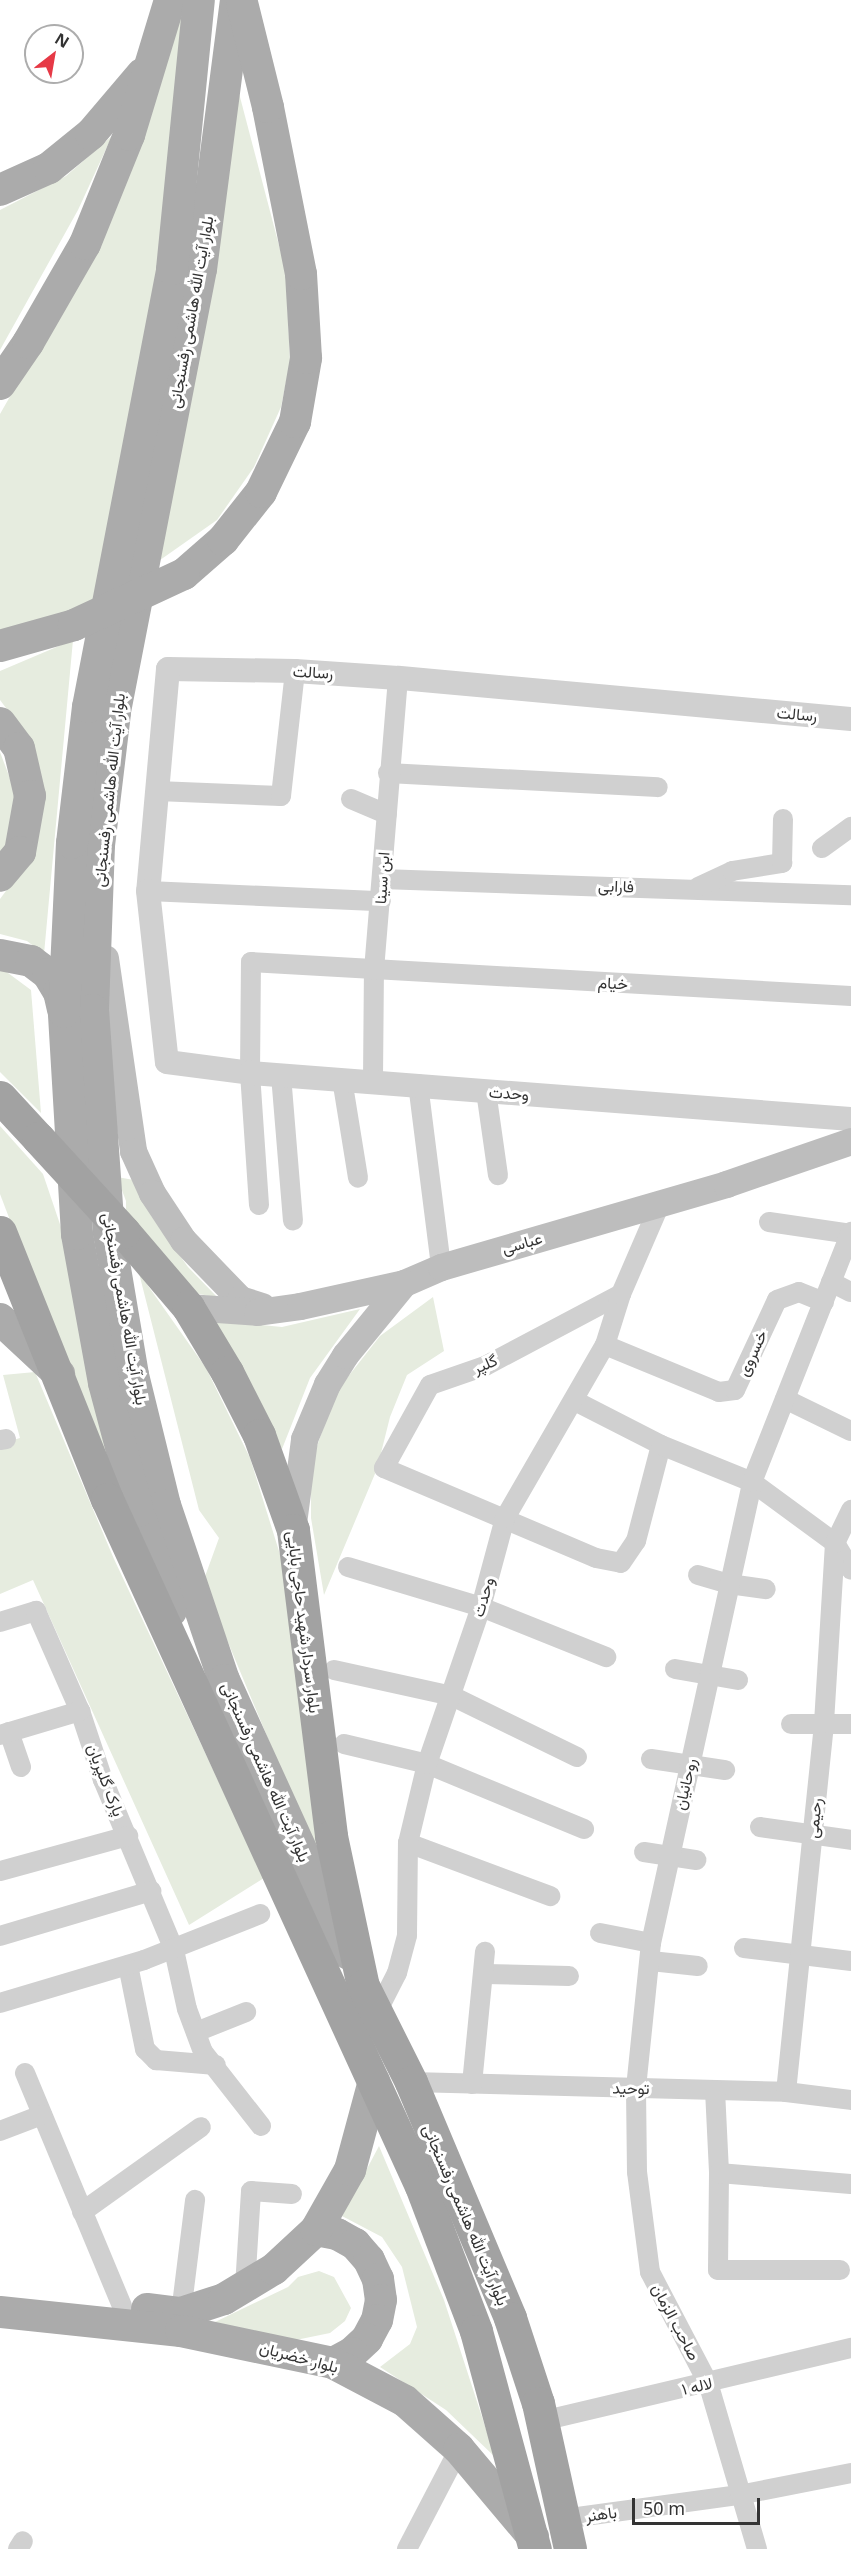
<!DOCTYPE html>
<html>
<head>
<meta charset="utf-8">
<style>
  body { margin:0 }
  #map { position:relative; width:851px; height:2549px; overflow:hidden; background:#fff; font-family:"Noto Sans",Vazirmatn,sans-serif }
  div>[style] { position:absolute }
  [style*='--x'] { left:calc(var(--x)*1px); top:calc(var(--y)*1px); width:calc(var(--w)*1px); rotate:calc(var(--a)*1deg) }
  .green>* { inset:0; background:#e6ecdf }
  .minor>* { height:20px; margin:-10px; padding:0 10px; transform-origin:10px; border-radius:10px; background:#d0d0d0 }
  .tertiary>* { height:24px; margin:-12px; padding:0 12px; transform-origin:12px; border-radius:12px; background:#d0d0d0 }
  .secondary>* { height:27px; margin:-13.5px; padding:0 13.5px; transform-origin:13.5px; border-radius:13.5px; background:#bdbdbd }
  .primary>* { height:32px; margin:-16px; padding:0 16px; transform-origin:16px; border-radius:16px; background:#ababab }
  .trunk>* { height:33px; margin:-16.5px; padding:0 16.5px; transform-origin:16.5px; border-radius:16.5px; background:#a2a2a2 }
  .primary-bridge>* { height:32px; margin:-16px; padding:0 16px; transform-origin:16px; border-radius:16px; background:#ababab }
  .trunk-bridge>* { height:33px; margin:-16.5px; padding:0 16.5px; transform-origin:16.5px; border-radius:16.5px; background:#a2a2a2 }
  span { translate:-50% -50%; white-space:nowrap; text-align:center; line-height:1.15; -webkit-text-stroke:6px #fff; paint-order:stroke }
  .street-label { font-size:16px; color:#333 }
  .north { position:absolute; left:24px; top:24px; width:60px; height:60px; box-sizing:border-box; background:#fff; border:2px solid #adadad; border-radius:50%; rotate:31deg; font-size:16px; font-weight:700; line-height:24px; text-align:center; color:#333 }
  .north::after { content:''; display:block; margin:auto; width:21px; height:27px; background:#e63946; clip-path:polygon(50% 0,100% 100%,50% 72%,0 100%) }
  .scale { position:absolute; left:632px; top:2498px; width:128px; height:27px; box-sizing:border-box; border:3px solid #333; border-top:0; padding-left:8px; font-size:18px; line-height:21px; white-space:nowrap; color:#333; -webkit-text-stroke:4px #fff; paint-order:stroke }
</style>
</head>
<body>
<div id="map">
  <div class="green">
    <i style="clip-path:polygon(176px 0,194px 29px,105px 608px,0 641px,0 414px,95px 248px)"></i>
    <i style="clip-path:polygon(235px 78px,286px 272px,290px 362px,281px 407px,254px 467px,217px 520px,153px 565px)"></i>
    <i style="clip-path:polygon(112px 136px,78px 210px,0 350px,0 210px,66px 176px)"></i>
    <i style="clip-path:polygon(73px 640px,44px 954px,27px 941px,0 934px,0 899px,20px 872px,18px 724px,0 700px,0 671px)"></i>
    <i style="clip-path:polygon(0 752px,17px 797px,10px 847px,0 860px)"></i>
    <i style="clip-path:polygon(4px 970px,31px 990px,41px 1113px,0 1072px,0 971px)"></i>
    <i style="clip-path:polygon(0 1126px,43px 1174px,66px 1242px,144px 1572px,0 1194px)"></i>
    <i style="clip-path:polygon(117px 1177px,134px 1180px,152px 1217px,188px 1267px,218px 1298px,186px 1291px,126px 1220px,126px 1201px)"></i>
    <i style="clip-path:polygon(139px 1273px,206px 1368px,250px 1458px,283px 1564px,323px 1871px,203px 1582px,219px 1538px,199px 1510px)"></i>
    <i style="clip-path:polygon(433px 1297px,444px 1351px,407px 1375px,390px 1417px,377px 1469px,324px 1595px,311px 1518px,311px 1463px,336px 1392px,380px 1336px)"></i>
    <i style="clip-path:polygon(360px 1309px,310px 1378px,282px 1449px,210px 1320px,282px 1327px)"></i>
    <i style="clip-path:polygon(35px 1372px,114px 1559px,264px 1878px,189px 1925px,33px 1580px,0 1594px,0 1444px,20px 1438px,3px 1375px)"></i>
    <i style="clip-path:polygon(379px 2146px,444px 2300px,495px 2457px,446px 2410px,380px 2367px,410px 2344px,417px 2327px,402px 2267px,382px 2237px,342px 2216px)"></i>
    <i style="clip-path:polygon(319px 2271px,334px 2277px,351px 2308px,345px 2321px,330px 2333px,291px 2341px,215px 2322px,288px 2287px,298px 2277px)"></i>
  </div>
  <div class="minor">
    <i style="--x:388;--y:773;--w:270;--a:3"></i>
    <i style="--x:157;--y:791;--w:124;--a:2.3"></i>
    <i style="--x:281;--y:796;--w:126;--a:-83.6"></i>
    <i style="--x:351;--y:799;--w:39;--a:23"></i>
    <i style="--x:822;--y:848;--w:36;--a:-36"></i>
    <i style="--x:382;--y:879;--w:469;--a:2"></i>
    <i style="--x:698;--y:887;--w:38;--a:-25"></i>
    <i style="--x:732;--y:871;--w:51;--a:-9.1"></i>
    <i style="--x:782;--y:863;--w:44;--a:-88.7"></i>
    <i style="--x:148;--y:891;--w:233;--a:2.5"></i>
    <i style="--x:281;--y:1075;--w:146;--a:85.3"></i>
    <i style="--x:342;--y:1079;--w:100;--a:80.8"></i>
    <i style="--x:373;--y:1079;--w:109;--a:-89.5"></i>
    <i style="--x:374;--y:970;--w:293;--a:-85.3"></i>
    <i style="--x:418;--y:1084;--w:184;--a:82.8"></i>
    <i style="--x:486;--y:1091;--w:85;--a:81.9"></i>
    <i style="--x:259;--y:1205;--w:132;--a:-93.9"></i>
    <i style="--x:250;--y:1073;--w:111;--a:-89.5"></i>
    <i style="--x:251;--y:962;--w:601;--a:3.24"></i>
    <i style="--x:769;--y:1222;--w:83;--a:8.3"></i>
    <i style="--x:831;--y:1282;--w:22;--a:27"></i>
    <i style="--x:621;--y:1294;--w:154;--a:152.1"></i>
    <i style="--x:485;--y:1366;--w:58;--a:160.9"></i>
    <i style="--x:430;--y:1385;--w:95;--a:119"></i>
    <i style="--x:384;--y:1468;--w:230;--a:23"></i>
    <i style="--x:596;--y:1558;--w:25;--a:11"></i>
    <i style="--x:621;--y:1563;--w:27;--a:-56"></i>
    <i style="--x:636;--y:1541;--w:99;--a:-75.4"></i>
    <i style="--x:605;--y:1345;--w:123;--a:22.4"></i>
    <i style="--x:719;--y:1392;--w:16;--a:-7"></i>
    <i style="--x:735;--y:1390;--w:99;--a:-65"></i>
    <i style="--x:777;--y:1300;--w:23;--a:-20"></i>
    <i style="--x:799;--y:1292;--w:27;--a:22"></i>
    <i style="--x:785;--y:1399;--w:73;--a:25.9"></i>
    <i style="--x:575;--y:1401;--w:97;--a:27.1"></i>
    <i style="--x:661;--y:1445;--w:98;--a:22.1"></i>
    <i style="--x:752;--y:1482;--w:103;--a:36.3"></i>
    <i style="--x:835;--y:1543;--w:31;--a:59"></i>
    <i style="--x:0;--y:1440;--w:6;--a:-9"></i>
    <i style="--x:348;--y:1567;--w:139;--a:16.7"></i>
    <i style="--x:481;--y:1607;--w:135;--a:21.8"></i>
    <i style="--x:698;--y:1575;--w:32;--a:16"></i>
    <i style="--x:729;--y:1584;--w:37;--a:8"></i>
    <i style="--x:0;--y:1622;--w:38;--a:-17"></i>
    <i style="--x:36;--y:1611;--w:109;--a:66.3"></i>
    <i style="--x:80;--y:1711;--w:73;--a:71.6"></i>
    <i style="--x:103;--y:1780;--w:184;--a:67.3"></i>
    <i style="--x:174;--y:1950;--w:60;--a:77.6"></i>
    <i style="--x:187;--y:2009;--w:46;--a:69.6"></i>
    <i style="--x:203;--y:2052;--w:94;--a:51.9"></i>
    <i style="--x:675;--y:1669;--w:64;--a:9.9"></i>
    <i style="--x:334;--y:1670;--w:121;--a:12.4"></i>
    <i style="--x:452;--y:1696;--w:139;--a:26"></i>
    <i style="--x:791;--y:1724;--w:60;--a:0"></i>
    <i style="--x:9;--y:1732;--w:37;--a:71"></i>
    <i style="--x:0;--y:1735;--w:84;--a:-16.7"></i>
    <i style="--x:344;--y:1744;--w:85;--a:13.5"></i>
    <i style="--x:427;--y:1764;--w:170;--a:22.5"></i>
    <i style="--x:651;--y:1759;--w:75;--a:8.5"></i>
    <i style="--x:760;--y:1827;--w:92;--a:8.1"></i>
    <i style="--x:408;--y:1843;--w:152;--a:20.5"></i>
    <i style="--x:644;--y:1852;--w:53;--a:8.7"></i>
    <i style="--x:0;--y:1871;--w:133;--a:-15.3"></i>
    <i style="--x:600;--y:1933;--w:52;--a:11.1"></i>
    <i style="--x:0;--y:1936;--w:158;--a:-16.6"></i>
    <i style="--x:744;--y:1948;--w:108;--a:6.9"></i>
    <i style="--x:651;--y:1961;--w:47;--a:6.1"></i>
    <i style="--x:128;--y:1965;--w:86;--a:78.6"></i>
    <i style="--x:145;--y:2049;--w:16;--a:45"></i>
    <i style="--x:156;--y:2060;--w:60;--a:4.8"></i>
    <i style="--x:485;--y:1974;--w:84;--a:1.4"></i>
    <i style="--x:0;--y:2003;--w:150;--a:-16.6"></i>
    <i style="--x:144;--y:1960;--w:125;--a:-21.6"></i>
    <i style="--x:376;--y:2014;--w:46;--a:-62.9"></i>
    <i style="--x:397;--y:1973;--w:39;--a:-75"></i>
    <i style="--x:407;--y:1935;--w:92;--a:-89.4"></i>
    <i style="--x:408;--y:1843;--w:81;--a:-76.5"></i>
    <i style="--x:427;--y:1764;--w:166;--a:-71"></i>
    <i style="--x:481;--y:1607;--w:92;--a:-74.9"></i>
    <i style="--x:505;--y:1518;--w:200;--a:-60"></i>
    <i style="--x:605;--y:1345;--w:53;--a:-72.6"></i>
    <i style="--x:621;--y:1294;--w:98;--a:-66.6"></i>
    <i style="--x:196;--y:2032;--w:54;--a:-21.8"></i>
    <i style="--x:25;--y:2073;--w:252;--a:67.4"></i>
    <i style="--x:411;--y:2082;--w:375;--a:1.5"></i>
    <i style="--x:786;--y:2092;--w:65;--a:7"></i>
    <i style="--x:472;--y:2084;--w:133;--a:-84.4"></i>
    <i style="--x:715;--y:2090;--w:83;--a:87.2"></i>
    <i style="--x:719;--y:2173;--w:97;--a:90.6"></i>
    <i style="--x:718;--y:2270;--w:122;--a:0"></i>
    <i style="--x:786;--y:2092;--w:371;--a:-84.1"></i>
    <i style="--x:824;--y:1723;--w:180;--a:-86.5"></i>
    <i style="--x:835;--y:1543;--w:37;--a:-64"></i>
    <i style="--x:0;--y:2131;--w:45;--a:-20.9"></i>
    <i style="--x:719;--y:2173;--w:132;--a:4.8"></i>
    <i style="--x:82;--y:2212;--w:146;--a:-35.5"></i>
    <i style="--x:245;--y:2287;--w:96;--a:-86.4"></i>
    <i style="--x:251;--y:2191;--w:41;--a:4.2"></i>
    <i style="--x:181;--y:2313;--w:114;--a:-82.9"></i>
    <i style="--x:542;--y:2421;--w:318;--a:-13.3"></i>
    <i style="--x:563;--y:2519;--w:178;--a:-7.8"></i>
    <i style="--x:739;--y:2495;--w:114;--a:-11.1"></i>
    <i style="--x:18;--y:2549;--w:9;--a:-58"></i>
    <i style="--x:407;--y:2549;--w:113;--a:-62.5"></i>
    <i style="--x:757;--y:2549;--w:173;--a:-106.4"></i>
    <i style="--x:708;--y:2383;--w:125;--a:-117.6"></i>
    <i style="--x:650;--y:2272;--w:101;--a:-97.4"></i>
    <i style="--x:637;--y:2172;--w:84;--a:-90.7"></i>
    <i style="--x:636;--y:2088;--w:146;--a:-84.1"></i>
    <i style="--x:651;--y:1943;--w:472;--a:-77.6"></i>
    <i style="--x:752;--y:1482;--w:269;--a:-68.4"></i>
  </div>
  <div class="tertiary">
    <i style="--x:851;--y:719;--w:455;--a:-174.8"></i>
    <i style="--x:398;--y:678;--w:103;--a:-176.1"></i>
    <i style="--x:295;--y:671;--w:127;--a:-179.1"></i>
    <i style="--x:168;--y:669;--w:223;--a:95.1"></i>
    <i style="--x:148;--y:891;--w:172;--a:83.7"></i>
    <i style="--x:167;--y:1062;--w:84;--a:7.5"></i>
    <i style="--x:250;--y:1073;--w:603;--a:4.38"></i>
  </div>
  <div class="secondary">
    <i style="--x:105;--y:958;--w:195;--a:81.7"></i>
    <i style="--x:133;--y:1151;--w:46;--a:65.7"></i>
    <i style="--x:152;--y:1193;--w:56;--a:56.6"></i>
    <i style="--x:183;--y:1240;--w:82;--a:46"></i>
    <i style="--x:240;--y:1299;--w:23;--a:18"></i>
    <i style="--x:188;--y:1307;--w:69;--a:4.1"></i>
    <i style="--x:257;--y:1312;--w:43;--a:-7.9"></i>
    <i style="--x:300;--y:1306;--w:107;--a:-12.5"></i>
    <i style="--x:404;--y:1283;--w:40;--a:-23.4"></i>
    <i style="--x:441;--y:1267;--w:297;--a:-16.2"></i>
    <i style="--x:726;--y:1184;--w:132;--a:-19"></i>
    <i style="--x:293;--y:1523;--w:85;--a:-82.5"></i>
    <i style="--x:304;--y:1439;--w:60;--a:-67.3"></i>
    <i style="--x:327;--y:1384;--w:34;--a:-58"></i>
    <i style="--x:345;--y:1355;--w:93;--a:-50.7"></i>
  </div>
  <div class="primary">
    <i style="--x:236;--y:0;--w:271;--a:97.4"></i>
    <i style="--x:201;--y:269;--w:452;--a:101"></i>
    <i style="--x:115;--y:713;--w:133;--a:96.9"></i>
    <i style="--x:99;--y:845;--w:165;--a:92.1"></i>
    <i style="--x:93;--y:1010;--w:224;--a:85.9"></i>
    <i style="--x:109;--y:1233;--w:144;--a:80.4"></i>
    <i style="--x:133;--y:1375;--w:134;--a:76.2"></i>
    <i style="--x:165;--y:1505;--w:185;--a:71.4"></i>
    <i style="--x:224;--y:1680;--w:301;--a:65.5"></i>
    <i style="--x:0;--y:190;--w:54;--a:-24.2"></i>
    <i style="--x:49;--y:168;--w:54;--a:-39"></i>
    <i style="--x:91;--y:134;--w:79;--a:-49.6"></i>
    <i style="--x:0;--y:384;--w:50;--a:-55.7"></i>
    <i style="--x:28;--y:343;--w:114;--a:-60.1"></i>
    <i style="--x:85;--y:244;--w:118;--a:-68"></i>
    <i style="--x:129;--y:135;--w:141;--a:-73.1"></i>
    <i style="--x:184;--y:574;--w:52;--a:-41.1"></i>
    <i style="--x:223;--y:540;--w:61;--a:-51.6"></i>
    <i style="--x:261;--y:492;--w:78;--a:-64.1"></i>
    <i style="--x:295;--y:422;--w:65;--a:-80.2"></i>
    <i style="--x:306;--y:358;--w:84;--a:-93.4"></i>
    <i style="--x:301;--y:274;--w:170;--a:-101.2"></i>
    <i style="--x:268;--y:107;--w:107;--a:-104"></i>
    <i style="--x:0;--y:646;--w:77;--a:-15.8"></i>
    <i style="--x:0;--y:723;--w:31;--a:53"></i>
    <i style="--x:19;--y:748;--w:49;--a:77.1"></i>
    <i style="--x:30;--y:796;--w:57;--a:100.1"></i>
    <i style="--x:20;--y:852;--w:31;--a:130"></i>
    <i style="--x:0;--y:955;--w:32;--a:11"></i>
    <i style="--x:31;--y:961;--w:21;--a:37"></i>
    <i style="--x:48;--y:974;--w:21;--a:59"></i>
    <i style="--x:59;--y:992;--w:17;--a:77"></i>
    <i style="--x:0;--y:1319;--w:81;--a:43"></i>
    <i style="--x:171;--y:1611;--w:105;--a:-108.3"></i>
    <i style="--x:138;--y:1511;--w:132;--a:-104.9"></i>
    <i style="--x:104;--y:1383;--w:151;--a:-100.3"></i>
    <i style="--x:77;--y:1234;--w:222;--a:-93.4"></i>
    <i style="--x:64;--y:1012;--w:169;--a:-87.3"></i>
    <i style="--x:72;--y:843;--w:137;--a:-83.3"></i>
    <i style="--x:88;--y:707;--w:446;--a:-79.1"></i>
    <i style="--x:172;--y:269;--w:270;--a:-84.3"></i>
    <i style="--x:316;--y:2230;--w:21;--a:11"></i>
    <i style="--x:337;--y:2234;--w:21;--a:29"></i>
    <i style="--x:355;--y:2244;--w:21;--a:49"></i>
    <i style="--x:369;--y:2260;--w:21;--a:65"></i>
    <i style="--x:378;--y:2279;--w:21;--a:82"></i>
    <i style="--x:381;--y:2300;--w:20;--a:101"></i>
    <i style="--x:377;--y:2320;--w:21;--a:118"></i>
    <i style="--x:367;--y:2339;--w:21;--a:137"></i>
    <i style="--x:352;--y:2353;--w:21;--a:152"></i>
    <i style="--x:147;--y:2309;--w:34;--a:7"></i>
    <i style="--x:181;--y:2313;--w:45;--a:-18"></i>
    <i style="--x:224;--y:2299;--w:58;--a:-31"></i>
    <i style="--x:274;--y:2269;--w:57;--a:-42.9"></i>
    <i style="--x:316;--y:2230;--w:69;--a:-60.5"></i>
    <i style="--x:350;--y:2170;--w:92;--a:-74.9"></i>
    <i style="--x:0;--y:2312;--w:182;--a:6"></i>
    <i style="--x:181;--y:2331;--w:155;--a:11.9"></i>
    <i style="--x:333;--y:2363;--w:81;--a:27.8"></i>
    <i style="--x:405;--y:2401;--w:72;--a:41.6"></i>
    <i style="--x:459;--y:2449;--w:115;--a:49.9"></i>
  </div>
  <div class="trunk">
    <i style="--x:0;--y:1097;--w:56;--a:47.2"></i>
    <i style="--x:0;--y:1232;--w:288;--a:68.2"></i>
    <i style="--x:107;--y:1499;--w:755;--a:65.44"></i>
    <i style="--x:421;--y:2186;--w:155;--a:69.2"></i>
    <i style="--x:476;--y:2331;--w:226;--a:74.9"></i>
    <i style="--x:124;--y:1232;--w:99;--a:49.5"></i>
    <i style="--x:188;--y:1307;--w:76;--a:59"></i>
    <i style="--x:227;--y:1372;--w:71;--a:63.1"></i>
    <i style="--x:259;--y:1435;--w:101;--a:70.3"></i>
    <i style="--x:293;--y:1530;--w:308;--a:82.9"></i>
    <i style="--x:331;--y:1836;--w:153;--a:78"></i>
    <i style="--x:363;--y:1986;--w:107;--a:63.4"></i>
    <i style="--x:411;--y:2082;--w:256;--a:67.2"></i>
    <i style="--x:510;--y:2318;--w:89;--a:71.8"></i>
    <i style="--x:538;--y:2403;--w:149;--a:77.6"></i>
  </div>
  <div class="primary-bridge">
    <i style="--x:74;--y:625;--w:121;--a:-24.9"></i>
  </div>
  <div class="trunk-bridge">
    <i style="--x:38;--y:1138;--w:127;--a:47.5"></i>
  </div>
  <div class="street-label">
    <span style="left:191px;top:312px;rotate:-80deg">بلوار آیت الله هاشمی رفسنجانی</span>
    <span style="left:313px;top:672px;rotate:3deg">رسالت</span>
    <span style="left:797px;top:714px;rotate:5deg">رسالت</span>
    <span style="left:109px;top:790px;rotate:-84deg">بلوار آیت الله هاشمی رفسنجانی</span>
    <span style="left:382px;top:878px;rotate:-86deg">ابن سینا</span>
    <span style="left:616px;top:886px;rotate:2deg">فارابی</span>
    <span style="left:613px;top:983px;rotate:3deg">خیام</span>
    <span style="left:509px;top:1093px;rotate:4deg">وحدت</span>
    <span style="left:522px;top:1243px;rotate:-16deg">عباسی</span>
    <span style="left:125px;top:1309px;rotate:80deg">بلوار آیت الله هاشمی رفسنجانی</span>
    <span style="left:752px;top:1353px;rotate:-65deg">خسروی</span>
    <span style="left:485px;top:1364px;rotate:-24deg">گلپر</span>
    <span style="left:483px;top:1597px;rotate:-74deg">وحدت</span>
    <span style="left:304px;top:1622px;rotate:83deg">بلوار سردار شهید حاجی بابایی</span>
    <span style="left:266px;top:1772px;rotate:66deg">بلوار آیت الله هاشمی رفسنجانی</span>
    <span style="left:106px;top:1780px;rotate:69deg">پارک گلپریان</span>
    <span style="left:685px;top:1784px;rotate:-77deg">روحانیان</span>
    <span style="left:814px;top:1818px;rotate:-84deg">رحیمی</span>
    <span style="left:631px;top:2088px;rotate:1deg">توحید</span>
    <span style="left:466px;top:2215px;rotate:67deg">بلوار آیت الله هاشمی رفسنجانی</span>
    <span style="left:676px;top:2322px;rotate:62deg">صاحب الزمان</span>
    <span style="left:299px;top:2357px;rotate:15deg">بلوار خضریان</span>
    <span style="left:697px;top:2386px;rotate:-13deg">لاله ۱</span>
    <span style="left:601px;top:2514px;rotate:-8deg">باهنر</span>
  </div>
  <div class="north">N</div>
  <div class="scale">50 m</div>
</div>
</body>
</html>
